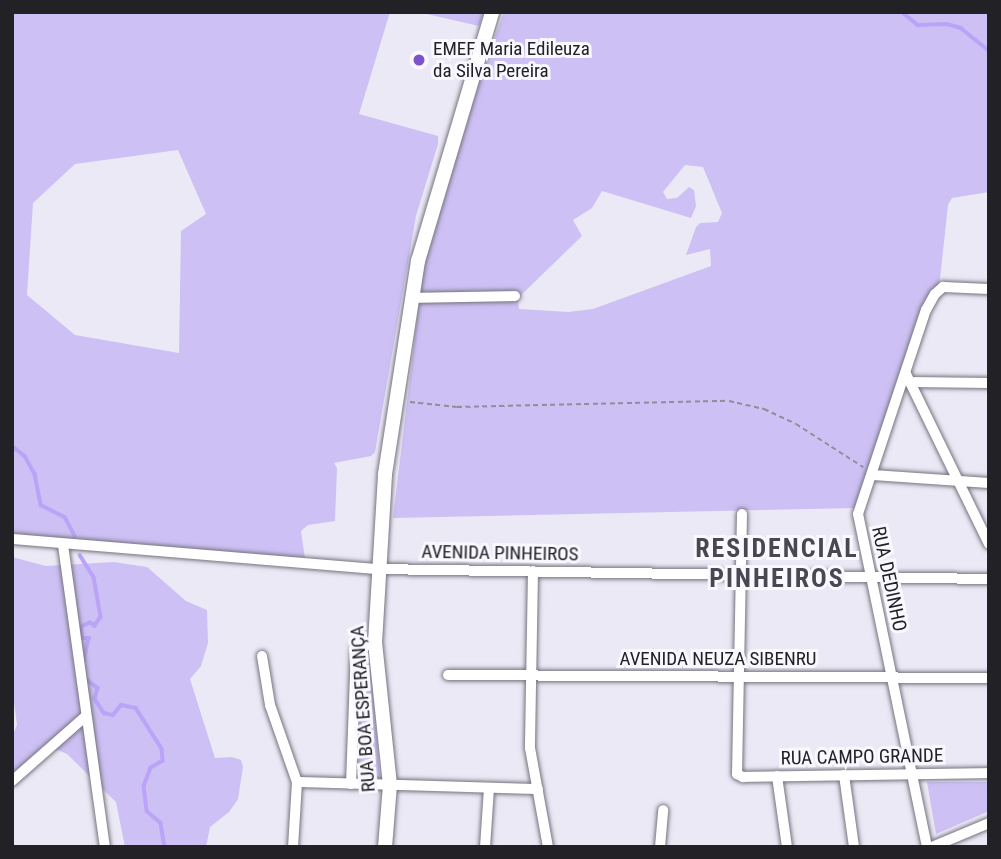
<!DOCTYPE html>
<html>
<head>
<meta charset="utf-8">
<style>
  body { margin:0 }
  #map { position:relative; width:1001px; height:859px; overflow:hidden; background:#ece9f6; font-family:"Roboto Condensed",sans-serif }
  div>[style] { position:absolute }
  [style*='--x'] { left:calc(var(--x)*1px); top:calc(var(--y)*1px); width:calc(var(--w)*1px); rotate:calc(var(--a)*1deg) }
  .green>* { inset:0; background:#cdc0f5 }
  .stream>* { height:3.5px; margin:-1.75px; padding:0 1.75px; transform-origin:1.75px; border-radius:1.75px; background:#baa4f7 }
  .path>* { height:2px; margin-top:-1px; transform-origin:0; background:repeating-linear-gradient(90deg,#8f8d96 0 5px,transparent 0 8.5px) }
  .roads { filter:drop-shadow(0 0 2px #76747e) drop-shadow(0 0 2px #76747e) }
  .minor>* { height:10px; margin:-5px; padding:0 5px; transform-origin:5px; border-radius:5px; background:#fff }
  .major>* { height:14px; margin:-7px; padding:0 7px; transform-origin:7px; border-radius:7px; background:#fff }
  .dots>* { width:19px; height:19px; translate:-50% -50%; box-sizing:border-box; border:4px solid #f9f8ff; border-radius:50% }
  span { translate:-50% -50%; white-space:nowrap; text-align:center; line-height:1.15; -webkit-text-stroke:6px #f9f8ff; paint-order:stroke }
  .poi-label { font-size:19px; color:#222125 }
  .left { translate:0 -50%; text-align:left }
  .street-label { font-size:19px; color:#222125 }
  .district-label { font-size:26px; color:#494751; font-weight:700; letter-spacing:2px }
  .frame { position:absolute; inset:0; border:14px solid #222125; pointer-events:none }
</style>
</head>
<body>
<div id="map">
  <div class="green">
    <i style="clip-path:polygon(evenodd,12px 12px,390px 12px,359px 114px,438px 136px,438px 144px,416px 216px,375px 452px,371px 456px,334px 463px,337px 468px,335px 521px,308px 525px,301px 531px,305px 559px,12px 535px,12px 12px,178px 150px,206px 214px,181px 231px,179px 353px,75px 335px,27px 295px,33px 203px,75px 164px,178px 150px)"></i>
    <i style="clip-path:polygon(418px 12px,484px 12px,479px 26px)"></i>
    <i style="clip-path:polygon(evenodd,504px 12px,989px 12px,989px 192px,952px 198px,948px 205px,939px 288px,856px 508px,393px 518px,419px 302px,416px 296px,441px 184px,504px 12px,685px 165px,703px 167px,722px 213px,718px 222px,700px 223px,696px 227px,686px 255px,710px 249px,711px 266px,593px 309px,568px 312px,519px 309px,518px 298px,582px 236px,573px 220px,592px 208px,602px 191px,691px 218px,696px 206px,694px 190px,689px 187px,677px 198px,667px 199px,663px 192px,685px 165px)"></i>
    <i style="clip-path:polygon(12px 557px,46px 566px,114px 562px,147px 567px,186px 601px,207px 610px,208px 643px,201px 666px,190px 679px,215px 758px,232px 757px,241px 760px,243px 767px,238px 799px,229px 812px,210px 827px,206px 847px,125px 847px,116px 802px,67px 754px,58px 750px,50px 751px,12px 777px,12px 737px,17px 725px,12px 687px)"></i>
    <i style="clip-path:polygon(362px 670px,371px 670px,380px 778px,358px 777px)"></i>
    <i style="clip-path:polygon(927px 782px,989px 782px,989px 811px,936px 834px)"></i>
  </div>
  <div class="stream">
    <i style="--x:902;--y:12;--w:21;--a:39"></i>
    <i style="--x:918;--y:25;--w:29;--a:-2"></i>
    <i style="--x:947;--y:24;--w:15;--a:16"></i>
    <i style="--x:961;--y:28;--w:36;--a:39"></i>
    <i style="--x:12;--y:446;--w:16;--a:38"></i>
    <i style="--x:25;--y:456;--w:21;--a:61"></i>
    <i style="--x:35;--y:474;--w:32;--a:79"></i>
    <i style="--x:41;--y:505;--w:27;--a:27"></i>
    <i style="--x:65;--y:517;--w:21;--a:62"></i>
    <i style="--x:80;--y:555;--w:26;--a:58"></i>
    <i style="--x:94;--y:577;--w:41;--a:80.1"></i>
    <i style="--x:101;--y:617;--w:11;--a:124"></i>
    <i style="--x:95;--y:626;--w:6;--a:-149"></i>
    <i style="--x:90;--y:623;--w:10;--a:156"></i>
    <i style="--x:81;--y:627;--w:11;--a:85"></i>
    <i style="--x:82;--y:638;--w:7;--a:0"></i>
    <i style="--x:89;--y:638;--w:24;--a:102"></i>
    <i style="--x:86;--y:679;--w:15;--a:37"></i>
    <i style="--x:98;--y:688;--w:11;--a:105"></i>
    <i style="--x:95;--y:699;--w:17;--a:57"></i>
    <i style="--x:104;--y:713;--w:9;--a:13"></i>
    <i style="--x:113;--y:715;--w:13;--a:-51"></i>
    <i style="--x:121;--y:705;--w:15;--a:11"></i>
    <i style="--x:136;--y:708;--w:49;--a:57.6"></i>
    <i style="--x:162;--y:749;--w:12;--a:85"></i>
    <i style="--x:163;--y:761;--w:14;--a:150"></i>
    <i style="--x:151;--y:768;--w:19;--a:111"></i>
    <i style="--x:144;--y:786;--w:25;--a:83"></i>
    <i style="--x:147;--y:811;--w:18;--a:41"></i>
    <i style="--x:161;--y:823;--w:24;--a:81"></i>
  </div>
  <div class="path">
    <i style="--x:410;--y:402;--w:47;--a:6.1"></i>
    <i style="--x:457;--y:407;--w:272;--a:-1.3"></i>
    <i style="--x:729;--y:401;--w:36;--a:13"></i>
    <i style="--x:764;--y:409;--w:35;--a:25"></i>
    <i style="--x:796;--y:424;--w:80;--a:32.7"></i>
  </div>
  <div class="roads">
    <div class="minor">
      <i style="--x:411;--y:298;--w:104;--a:-1.1"></i>
      <i style="--x:906;--y:374;--w:189;--a:64"></i>
      <i style="--x:910;--y:382;--w:79;--a:0.7"></i>
      <i style="--x:873;--y:475;--w:116;--a:3.9"></i>
      <i style="--x:742;--y:514;--w:260;--a:91.1"></i>
      <i style="--x:737;--y:774;--w:7;--a:27"></i>
      <i style="--x:743;--y:777;--w:246;--a:-0.9"></i>
      <i style="--x:12;--y:539;--w:366;--a:4.7"></i>
      <i style="--x:377;--y:569;--w:612;--a:0.94"></i>
      <i style="--x:63;--y:545;--w:305;--a:82.1"></i>
      <i style="--x:533;--y:571;--w:177;--a:91"></i>
      <i style="--x:530;--y:748;--w:101;--a:79.7"></i>
      <i style="--x:262;--y:656;--w:50;--a:80.7"></i>
      <i style="--x:270;--y:705;--w:82;--a:70.7"></i>
      <i style="--x:297;--y:782;--w:65;--a:93.5"></i>
      <i style="--x:448;--y:675;--w:541;--a:0.32"></i>
      <i style="--x:844;--y:775;--w:73;--a:82.1"></i>
      <i style="--x:777;--y:776;--w:72;--a:82"></i>
      <i style="--x:12;--y:781;--w:98;--a:-41.3"></i>
      <i style="--x:297;--y:782;--w:241;--a:1.7"></i>
      <i style="--x:351;--y:784;--w:135;--a:-87.9"></i>
      <i style="--x:356;--y:649;--w:20;--a:-18"></i>
      <i style="--x:485;--y:847;--w:59;--a:-86.1"></i>
      <i style="--x:660;--y:847;--w:37;--a:-85"></i>
      <i style="--x:927;--y:847;--w:340;--a:-101.7"></i>
      <i style="--x:858;--y:514;--w:215;--a:-71.6"></i>
      <i style="--x:926;--y:310;--w:18;--a:-61"></i>
      <i style="--x:935;--y:294;--w:11;--a:-41"></i>
      <i style="--x:943;--y:287;--w:46;--a:2.5"></i>
      <i style="--x:932;--y:847;--w:62;--a:-22.8"></i>
    </div>
    <div class="major">
      <i style="--x:385;--y:847;--w:62;--a:-85.4"></i>
      <i style="--x:390;--y:785;--w:143;--a:-96"></i>
      <i style="--x:375;--y:643;--w:169;--a:-86.6"></i>
      <i style="--x:385;--y:474;--w:216;--a:-81.2"></i>
      <i style="--x:418;--y:261;--w:260;--a:-73.4"></i>
    </div>
  </div>
  <div class="dots">
    <i style="left:419px;top:60px;background:#7c53cc"></i>
  </div>
  <div class="poi-label">
    <span class="left" style="left:433px;top:60px">EMEF Maria Edileuza<br>da Silva Pereira</span>
  </div>
  <div class="street-label">
    <span style="left:500px;top:553px;rotate:1deg">AVENIDA PINHEIROS</span>
    <span style="left:889px;top:579px;rotate:78deg">RUA DEDINHO</span>
    <span style="left:718px;top:659px">AVENIDA NEUZA SIBENRU</span>
    <span style="left:363px;top:709px;rotate:-94deg">RUA BOA ESPERANÇA</span>
    <span style="left:862px;top:757px;rotate:-1deg">RUA CAMPO GRANDE</span>
  </div>
  <div class="district-label">
    <span style="left:777px;top:564px">RESIDENCIAL<br>PINHEIROS</span>
  </div>
  <div class="frame"></div>
</div>
</body>
</html>
